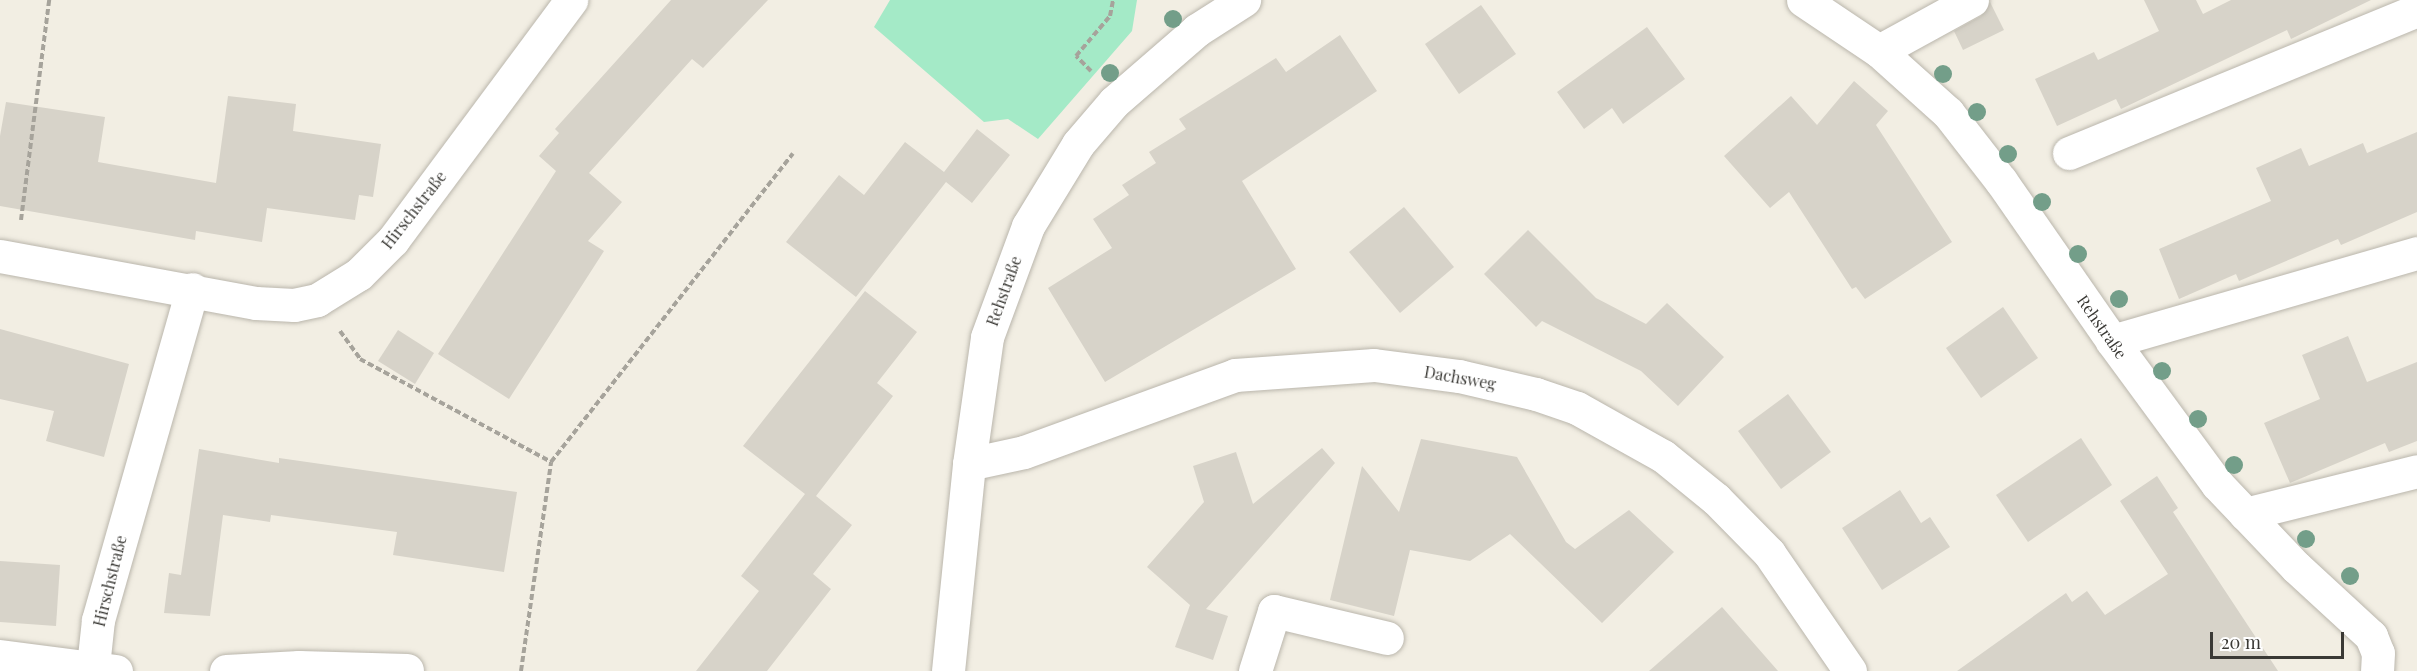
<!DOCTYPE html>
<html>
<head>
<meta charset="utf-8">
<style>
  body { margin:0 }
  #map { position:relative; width:2417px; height:671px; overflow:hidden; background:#f2eee3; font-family:"Playfair Display",serif }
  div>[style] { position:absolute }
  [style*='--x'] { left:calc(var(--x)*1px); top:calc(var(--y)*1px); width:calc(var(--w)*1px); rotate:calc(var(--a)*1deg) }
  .green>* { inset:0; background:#a4eac7 }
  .building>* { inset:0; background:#d7d3c9 }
  .path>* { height:4px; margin-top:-2px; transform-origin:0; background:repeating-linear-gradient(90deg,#a6a39b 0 6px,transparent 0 9px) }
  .roads { filter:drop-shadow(0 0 2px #bab6ac) drop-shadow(0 0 2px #bab6ac) }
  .minor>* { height:33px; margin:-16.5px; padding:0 16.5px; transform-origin:16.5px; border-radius:16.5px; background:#fff }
  .trees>* { width:18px; height:18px; margin:-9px; border-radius:50%; background:#739e89 }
  span { translate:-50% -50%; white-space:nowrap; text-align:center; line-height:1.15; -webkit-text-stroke:6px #fff; paint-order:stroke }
  .street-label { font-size:16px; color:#3a3935 }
  .scale { position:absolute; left:2210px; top:632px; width:134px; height:27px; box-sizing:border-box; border:3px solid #3a3935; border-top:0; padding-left:8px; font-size:18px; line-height:21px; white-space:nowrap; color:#3a3935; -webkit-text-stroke:4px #fff; paint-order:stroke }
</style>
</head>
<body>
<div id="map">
  <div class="green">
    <i style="clip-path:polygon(890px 0,1137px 0,1132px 31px,1038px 139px,1008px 119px,984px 122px,874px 27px)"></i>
  </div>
  <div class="building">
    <i style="clip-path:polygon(671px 0,768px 0,703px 68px,692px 59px,589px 173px,622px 202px,588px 241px,604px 251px,509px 399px,438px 354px,556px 171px,539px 156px,559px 133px,555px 129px)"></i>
    <i style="clip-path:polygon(2144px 0,2196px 0,2203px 14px,2231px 0,2371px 0,2291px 39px,2287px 30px,2121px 109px,2116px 99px,2057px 126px,2035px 79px,2094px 52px,2098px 60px,2159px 31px)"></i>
    <i style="clip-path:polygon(1990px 2px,2004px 30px,1963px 50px,1954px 31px,1981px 16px)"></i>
    <i style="clip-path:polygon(1481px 5px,1516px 54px,1459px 94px,1425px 44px)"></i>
    <i style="clip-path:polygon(1647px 27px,1685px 79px,1623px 124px,1612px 108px,1584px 129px,1557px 92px)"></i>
    <i style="clip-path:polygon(1340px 35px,1377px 91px,1242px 181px,1296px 269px,1105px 382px,1048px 288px,1112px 248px,1093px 219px,1129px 195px,1122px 185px,1156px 163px,1149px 152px,1186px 129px,1179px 119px,1276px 58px,1286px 72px)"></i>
    <i style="clip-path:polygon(1854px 81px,1888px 111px,1876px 125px,1952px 242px,1865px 299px,1856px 287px,1852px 289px,1789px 192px,1770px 208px,1724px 156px,1791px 96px,1817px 125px)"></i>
    <i style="clip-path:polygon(228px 96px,296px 104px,293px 131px,381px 144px,373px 197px,359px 195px,355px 220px,267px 208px,262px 242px,196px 231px,195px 240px,0 206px,0 136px,6px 102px,105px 117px,98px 162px,216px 183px)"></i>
    <i style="clip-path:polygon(977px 129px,1010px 155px,972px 203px,946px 182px,856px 297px,786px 242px,839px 175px,864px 195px,905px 142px,944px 172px)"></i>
    <i style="clip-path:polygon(2417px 132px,2417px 212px,2341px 245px,2338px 239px,2239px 281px,2236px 274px,2179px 299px,2159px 249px,2271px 201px,2256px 168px,2301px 148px,2309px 166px,2363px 143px,2367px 153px)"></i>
    <i style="clip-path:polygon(1404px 207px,1454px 267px,1400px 313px,1349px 252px)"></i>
    <i style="clip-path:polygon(1528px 230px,1596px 298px,1646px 324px,1667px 303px,1724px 357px,1678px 406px,1641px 371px,1542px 321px,1536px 327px,1484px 274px)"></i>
    <i style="clip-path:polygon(865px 291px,917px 332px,877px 383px,893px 396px,816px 496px,852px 525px,813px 574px,831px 589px,767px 671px,696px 671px,759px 591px,741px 576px,805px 494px,743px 446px)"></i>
    <i style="clip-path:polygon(2003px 307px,2038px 358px,1981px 398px,1946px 348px)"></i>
    <i style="clip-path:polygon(0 329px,129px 364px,104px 457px,46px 441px,54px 411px,0 399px)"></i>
    <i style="clip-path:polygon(398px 330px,434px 353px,415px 384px,378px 361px)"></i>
    <i style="clip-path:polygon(2348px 336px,2367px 382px,2417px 362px,2417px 441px,2389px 452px,2385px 443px,2290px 483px,2264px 423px,2320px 399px,2302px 355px)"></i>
    <i style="clip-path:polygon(1788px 394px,1831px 452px,1781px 489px,1738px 431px)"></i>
    <i style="clip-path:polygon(2081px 438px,2112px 485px,2028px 542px,1996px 495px)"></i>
    <i style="clip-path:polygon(1421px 439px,1517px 457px,1566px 542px,1575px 549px,1629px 510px,1674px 552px,1602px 623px,1510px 534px,1470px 561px,1410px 550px,1394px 616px,1330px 600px,1362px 466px,1399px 512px)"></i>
    <i style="clip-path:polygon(1322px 448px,1335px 463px,1206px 609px,1228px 616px,1213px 660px,1175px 647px,1190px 605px,1147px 567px,1204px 502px,1193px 466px,1236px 452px,1253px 504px)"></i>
    <i style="clip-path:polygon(199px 449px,279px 463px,279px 458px,517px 492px,504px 572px,393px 555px,397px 532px,271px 515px,270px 522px,223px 515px,210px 616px,164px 613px,169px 573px,181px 575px)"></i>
    <i style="clip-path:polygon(2157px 476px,2178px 508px,2173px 512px,2278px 671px,1957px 671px,2066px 593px,2072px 602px,2087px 591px,2105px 615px,2168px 574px,2120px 501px)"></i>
    <i style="clip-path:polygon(1900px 490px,1921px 523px,1930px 517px,1950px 547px,1882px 590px,1842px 528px)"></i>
    <i style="clip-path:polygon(0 561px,60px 565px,56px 626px,0 622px)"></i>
    <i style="clip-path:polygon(1722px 607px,1778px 671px,1649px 671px)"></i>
  </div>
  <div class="path">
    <i style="--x:1091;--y:71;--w:21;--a:-135"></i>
    <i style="--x:1076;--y:56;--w:52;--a:-49.6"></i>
    <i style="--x:1110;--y:16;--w:16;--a:-79"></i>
    <i style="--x:21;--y:220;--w:222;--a:-82.7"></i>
    <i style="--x:340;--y:331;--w:34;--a:54"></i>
    <i style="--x:360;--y:359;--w:217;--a:28.3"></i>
    <i style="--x:521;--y:671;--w:211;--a:-81.8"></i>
    <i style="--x:551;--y:462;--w:392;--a:-51.9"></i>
  </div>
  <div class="roads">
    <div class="minor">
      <i style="--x:1803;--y:0;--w:92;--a:33.9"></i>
      <i style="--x:1879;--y:51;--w:93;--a:41.9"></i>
      <i style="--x:1948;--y:113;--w:86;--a:52.1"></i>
      <i style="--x:2001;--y:181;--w:195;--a:55.2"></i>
      <i style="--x:2112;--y:341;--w:177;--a:53.7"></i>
      <i style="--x:2217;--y:484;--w:115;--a:46.4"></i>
      <i style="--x:2296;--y:567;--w:102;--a:42.6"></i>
      <i style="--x:2371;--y:636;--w:18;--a:68"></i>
      <i style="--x:2378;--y:653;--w:18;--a:93"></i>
      <i style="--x:1879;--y:51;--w:106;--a:-28.7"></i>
      <i style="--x:2069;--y:153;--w:376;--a:-22.3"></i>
      <i style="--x:0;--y:256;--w:260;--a:10.4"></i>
      <i style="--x:256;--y:303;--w:38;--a:3"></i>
      <i style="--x:294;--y:305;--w:24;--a:-12"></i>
      <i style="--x:317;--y:300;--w:49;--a:-31.8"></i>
      <i style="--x:359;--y:274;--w:48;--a:-45"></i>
      <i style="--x:393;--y:240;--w:299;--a:-53.4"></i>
      <i style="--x:2112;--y:341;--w:317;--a:-16.1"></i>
      <i style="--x:969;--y:464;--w:56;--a:-12.3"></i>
      <i style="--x:1024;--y:452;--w:225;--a:-20"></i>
      <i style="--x:1235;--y:375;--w:139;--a:-4.1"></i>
      <i style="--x:1374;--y:365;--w:86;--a:7.4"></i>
      <i style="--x:1459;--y:376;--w:79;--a:13.2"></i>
      <i style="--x:1536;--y:394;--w:43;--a:18.9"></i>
      <i style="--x:1577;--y:408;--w:98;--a:29.2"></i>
      <i style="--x:1663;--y:456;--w:68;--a:39.1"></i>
      <i style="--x:1716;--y:499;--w:76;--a:45.5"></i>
      <i style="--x:1769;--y:553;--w:143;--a:55.5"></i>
      <i style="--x:2245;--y:514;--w:177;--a:-14"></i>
      <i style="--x:0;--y:656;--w:117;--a:7.4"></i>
      <i style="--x:93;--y:666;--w:46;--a:-83.8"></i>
      <i style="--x:98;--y:620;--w:344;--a:-74.1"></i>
      <i style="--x:226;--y:671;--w:73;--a:-3.1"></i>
      <i style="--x:299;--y:667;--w:108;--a:1.6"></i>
      <i style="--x:948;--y:671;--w:208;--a:-84.2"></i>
      <i style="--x:969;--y:464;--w:128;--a:-81.9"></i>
      <i style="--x:987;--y:337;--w:118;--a:-69.7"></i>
      <i style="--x:1028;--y:226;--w:96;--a:-58.6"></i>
      <i style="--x:1078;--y:144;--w:55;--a:-49.4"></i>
      <i style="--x:1114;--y:102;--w:110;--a:-40.9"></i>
      <i style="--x:1197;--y:30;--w:56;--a:-32.6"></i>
      <i style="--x:1255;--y:671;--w:63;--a:-72.4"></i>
      <i style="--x:1274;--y:611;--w:116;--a:13.4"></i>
    </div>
  </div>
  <div class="trees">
    <i style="left:1173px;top:19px"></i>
    <i style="left:1110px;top:73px"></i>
    <i style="left:1943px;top:74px"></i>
    <i style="left:1977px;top:112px"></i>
    <i style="left:2008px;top:154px"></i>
    <i style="left:2042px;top:202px"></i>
    <i style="left:2078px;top:254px"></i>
    <i style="left:2119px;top:299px"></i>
    <i style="left:2162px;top:371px"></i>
    <i style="left:2198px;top:419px"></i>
    <i style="left:2234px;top:465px"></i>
    <i style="left:2306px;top:539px"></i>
    <i style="left:2350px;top:576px"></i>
  </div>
  <div class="street-label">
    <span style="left:414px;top:210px;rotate:-52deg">Hirschstraße</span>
    <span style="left:1004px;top:291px;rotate:-70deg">Rehstraße</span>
    <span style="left:2102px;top:327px;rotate:55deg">Rehstraße</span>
    <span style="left:1460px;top:378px;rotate:10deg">Dachsweg</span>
    <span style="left:110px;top:581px;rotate:-76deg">Hirschstraße</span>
  </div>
  <div class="scale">20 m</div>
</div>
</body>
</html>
